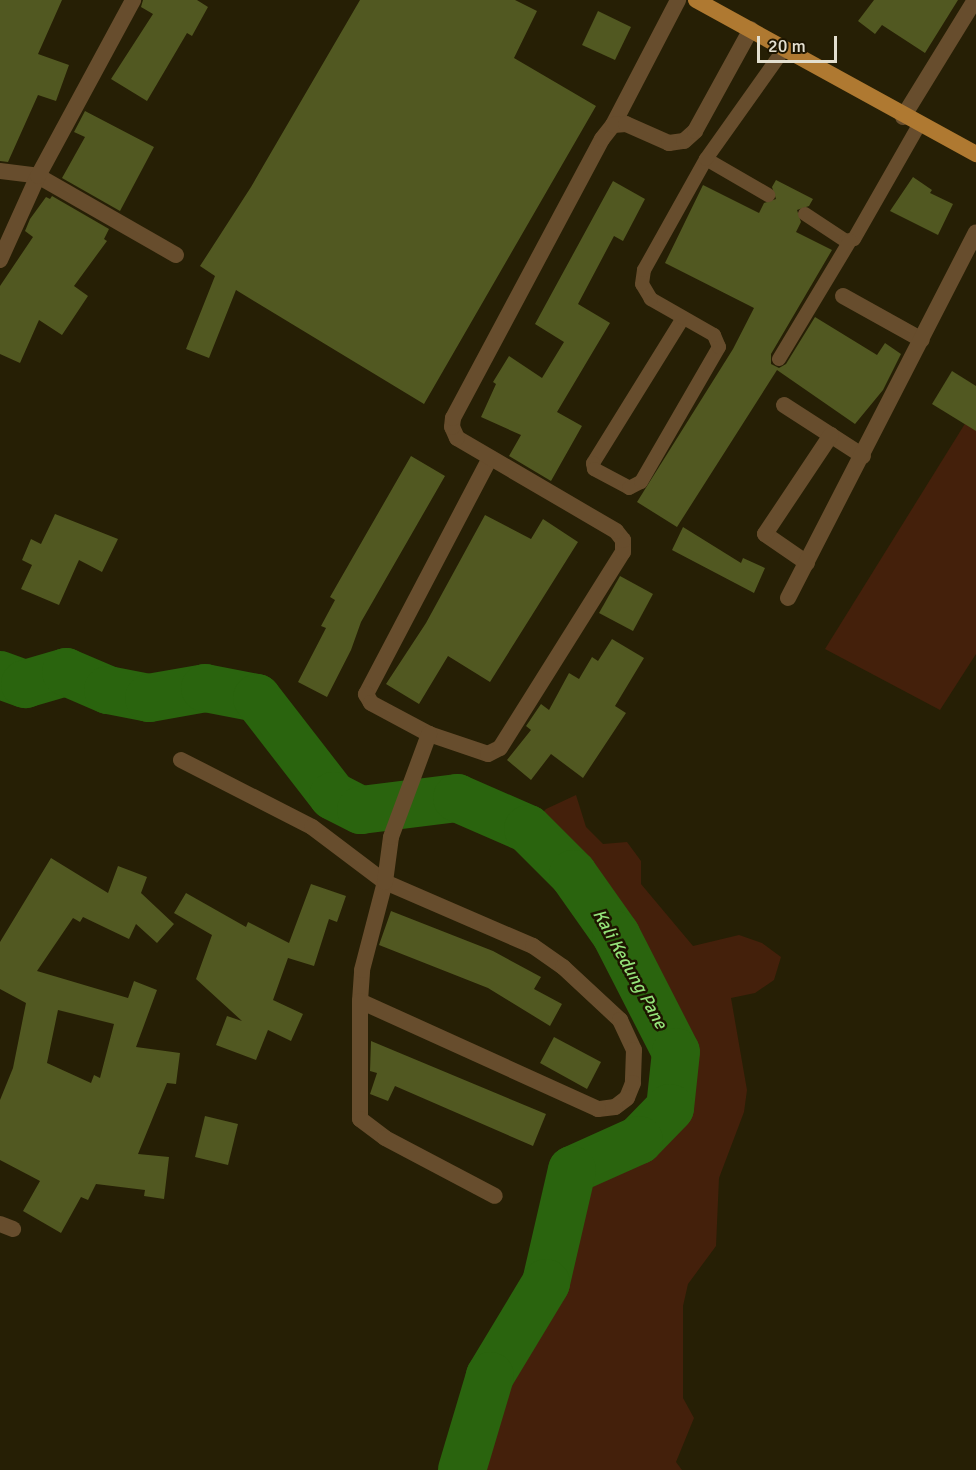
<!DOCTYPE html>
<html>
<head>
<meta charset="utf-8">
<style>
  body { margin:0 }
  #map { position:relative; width:976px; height:1470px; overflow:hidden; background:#261f05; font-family:Signika,sans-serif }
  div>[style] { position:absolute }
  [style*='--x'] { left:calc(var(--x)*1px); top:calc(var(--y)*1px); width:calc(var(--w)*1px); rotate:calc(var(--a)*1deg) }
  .green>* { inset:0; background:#44200b }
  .river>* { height:48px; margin:-24px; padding:0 24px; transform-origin:24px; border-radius:24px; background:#2a640e }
  .building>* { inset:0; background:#515821 }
  .service>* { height:14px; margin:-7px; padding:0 7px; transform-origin:7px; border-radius:7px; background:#674d2d }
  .minor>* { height:16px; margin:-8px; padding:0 8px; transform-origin:8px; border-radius:8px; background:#674d2d }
  .primary>* { height:16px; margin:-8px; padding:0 8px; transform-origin:8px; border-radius:8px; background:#af7931 }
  span { translate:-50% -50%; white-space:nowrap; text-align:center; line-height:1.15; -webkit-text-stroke:5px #1d1500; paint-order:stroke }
  .water-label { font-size:18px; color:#94e278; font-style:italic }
  .scale { position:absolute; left:757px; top:36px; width:80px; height:27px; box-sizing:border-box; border:3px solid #e3dfd0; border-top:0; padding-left:8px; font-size:18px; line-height:21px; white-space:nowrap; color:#e3dfd0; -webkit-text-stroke:4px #1d1500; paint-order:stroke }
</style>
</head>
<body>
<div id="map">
  <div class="green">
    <i style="clip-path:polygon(976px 406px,976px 654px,940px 710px,825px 649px)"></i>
    <i style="clip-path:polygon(576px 795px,586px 827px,603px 844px,627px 842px,641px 861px,641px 884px,693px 946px,739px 935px,762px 943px,781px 957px,774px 980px,755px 993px,731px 998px,747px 1090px,744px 1112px,719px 1178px,716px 1246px,688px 1284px,683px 1306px,683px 1398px,694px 1418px,676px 1462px,682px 1470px,472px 1470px,499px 1380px,555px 1287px,581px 1177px,644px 1148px,680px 1112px,686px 1050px,662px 1000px,624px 930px,581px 867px,534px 821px,546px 809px)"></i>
  </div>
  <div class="river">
    <i style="--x:0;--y:675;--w:27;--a:20"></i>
    <i style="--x:25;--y:684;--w:43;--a:-16.3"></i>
    <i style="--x:66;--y:672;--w:46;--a:23.2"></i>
    <i style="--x:108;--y:690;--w:42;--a:11"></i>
    <i style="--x:149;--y:698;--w:57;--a:-10.1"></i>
    <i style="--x:205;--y:688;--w:53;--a:10.9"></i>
    <i style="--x:257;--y:698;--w:124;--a:52.2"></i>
    <i style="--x:333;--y:796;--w:31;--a:27"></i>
    <i style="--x:361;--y:810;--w:97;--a:-7.1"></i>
    <i style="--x:457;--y:798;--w:77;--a:23.6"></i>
    <i style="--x:528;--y:829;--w:64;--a:45"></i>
    <i style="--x:573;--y:874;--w:75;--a:54.8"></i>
    <i style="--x:616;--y:935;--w:131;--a:62.9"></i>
    <i style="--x:676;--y:1052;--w:56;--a:96.1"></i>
    <i style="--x:670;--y:1108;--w:45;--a:134.1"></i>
    <i style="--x:639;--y:1140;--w:73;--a:155.9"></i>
    <i style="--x:572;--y:1170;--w:116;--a:103"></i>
    <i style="--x:546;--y:1283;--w:109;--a:121.1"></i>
    <i style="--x:490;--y:1376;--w:98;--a:106.6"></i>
  </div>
  <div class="building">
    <i style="clip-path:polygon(0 0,62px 0,38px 54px,69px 65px,56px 101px,38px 95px,8px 162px,0 161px)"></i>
    <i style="clip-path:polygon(143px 0,197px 0,208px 7px,192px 36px,187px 33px,147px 101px,111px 79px,153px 14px,141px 7px)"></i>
    <i style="clip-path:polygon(360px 0,515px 0,537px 11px,514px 58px,596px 106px,424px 404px,236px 290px,209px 358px,186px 349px,215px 276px,200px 266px,251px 187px)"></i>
    <i style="clip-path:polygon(874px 0,958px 0,925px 53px,882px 25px,875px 34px,858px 21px)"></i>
    <i style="clip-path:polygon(598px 11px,631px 27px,615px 60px,582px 45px)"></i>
    <i style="clip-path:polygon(85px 111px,154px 147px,120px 211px,62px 178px,85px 137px,74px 132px)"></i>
    <i style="clip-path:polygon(913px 177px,932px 190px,930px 193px,953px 204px,938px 235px,890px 211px)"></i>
    <i style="clip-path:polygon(776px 180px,813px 199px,809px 206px,797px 210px,801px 222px,796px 232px,832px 250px,771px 354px,771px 364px,779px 368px,786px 364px,815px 317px,877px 355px,885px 343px,901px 354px,883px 390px,855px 424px,777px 370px,677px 527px,637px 502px,733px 349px,754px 308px,665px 263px,703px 185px,759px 213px,764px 203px,776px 199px,772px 187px)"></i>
    <i style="clip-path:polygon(613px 181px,645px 199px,623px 241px,614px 236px,578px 304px,610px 323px,557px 412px,582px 426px,551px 481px,509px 456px,521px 435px,481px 417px,496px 384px,493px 382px,509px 356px,542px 378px,564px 342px,535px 324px)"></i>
    <i style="clip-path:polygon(52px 196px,109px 229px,104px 239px,107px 241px,74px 286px,88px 296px,62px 335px,39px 320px,20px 363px,0 354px,0 286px,33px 237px,25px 231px,30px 219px,46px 197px,50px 199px)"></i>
    <i style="clip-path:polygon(952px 371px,976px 386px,976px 431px,932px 404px)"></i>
    <i style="clip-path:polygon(411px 456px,445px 476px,361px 622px,351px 650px,327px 697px,298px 682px,326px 628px,321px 626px,335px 600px,330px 597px)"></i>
    <i style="clip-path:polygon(55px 514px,118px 539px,102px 572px,79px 560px,59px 605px,21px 589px,32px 565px,22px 560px,31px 539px,41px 544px)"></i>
    <i style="clip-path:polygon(485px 515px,531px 539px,543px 519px,578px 542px,490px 682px,448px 656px,419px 704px,386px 684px,426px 623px)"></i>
    <i style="clip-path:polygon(683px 527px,741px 563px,743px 558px,765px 568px,754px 593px,672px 550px)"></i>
    <i style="clip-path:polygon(620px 576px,653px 594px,633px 631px,599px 613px)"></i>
    <i style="clip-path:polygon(612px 639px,644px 658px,615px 706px,626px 713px,583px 778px,551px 754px,531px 780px,507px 760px,531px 730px,526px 726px,541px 704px,549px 710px,569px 673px,579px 679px,592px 657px,598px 661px)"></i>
    <i style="clip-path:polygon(evenodd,51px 858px,108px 893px,118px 866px,147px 877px,141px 893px,174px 924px,157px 943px,136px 924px,129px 939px,83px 917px,80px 922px,73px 918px,37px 971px,128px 998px,134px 981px,157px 990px,136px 1047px,180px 1053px,176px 1084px,167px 1083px,138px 1154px,169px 1157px,164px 1199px,144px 1196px,145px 1190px,96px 1184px,88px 1200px,81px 1197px,61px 1233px,23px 1211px,40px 1181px,0 1160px,0 1100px,13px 1068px,26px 1003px,0 989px,0 942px,51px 858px,58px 1010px,114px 1024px,100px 1078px,94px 1075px,91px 1083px,47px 1063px,58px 1010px)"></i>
    <i style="clip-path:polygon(311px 884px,346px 896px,337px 922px,329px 919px,314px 966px,288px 958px,273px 1000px,303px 1014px,291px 1041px,268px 1030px,256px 1060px,216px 1045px,227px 1016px,242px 1021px,196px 979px,212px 935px,174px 913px,186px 893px,246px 927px,248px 922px,289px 943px)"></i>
    <i style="clip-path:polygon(391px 911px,493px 951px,541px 977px,534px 989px,562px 1004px,550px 1026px,488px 988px,379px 945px)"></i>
    <i style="clip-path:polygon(554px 1037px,601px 1062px,587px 1089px,540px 1063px)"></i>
    <i style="clip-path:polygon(371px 1041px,546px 1114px,533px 1146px,395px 1086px,388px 1101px,370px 1094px,377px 1073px,370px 1071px)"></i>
    <i style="clip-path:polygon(205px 1116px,238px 1124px,228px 1165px,195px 1157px)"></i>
  </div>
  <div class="service">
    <i style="--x:706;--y:159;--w:72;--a:30.1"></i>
    <i style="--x:805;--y:214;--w:49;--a:33.4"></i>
    <i style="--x:846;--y:241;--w:8;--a:-14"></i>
    <i style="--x:854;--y:239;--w:131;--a:-60.3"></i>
    <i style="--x:683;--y:318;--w:171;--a:121.8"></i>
    <i style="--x:593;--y:463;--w:6;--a:81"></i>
    <i style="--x:594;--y:469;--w:40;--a:28"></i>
    <i style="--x:629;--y:488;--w:13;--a:-27"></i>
    <i style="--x:641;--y:482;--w:156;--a:-60"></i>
    <i style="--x:719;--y:347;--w:13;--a:-113"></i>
    <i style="--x:714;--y:335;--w:73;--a:-150.3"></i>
    <i style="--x:651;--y:299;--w:17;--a:-121"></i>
    <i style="--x:642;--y:284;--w:14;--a:-82"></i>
    <i style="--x:644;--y:270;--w:127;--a:-60.8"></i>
    <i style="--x:706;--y:159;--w:136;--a:-54.6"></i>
    <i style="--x:779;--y:359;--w:138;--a:-59"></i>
  </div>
  <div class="minor">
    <i style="--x:903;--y:117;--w:137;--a:-58.4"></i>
    <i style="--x:613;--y:125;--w:141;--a:-62.5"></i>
    <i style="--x:0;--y:171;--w:38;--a:7"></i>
    <i style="--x:38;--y:176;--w:159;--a:29.8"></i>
    <i style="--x:0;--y:260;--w:92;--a:-65.7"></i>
    <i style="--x:38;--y:176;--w:200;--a:-61.6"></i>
    <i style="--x:843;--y:296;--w:90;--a:29.1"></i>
    <i style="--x:784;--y:405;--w:94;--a:32.8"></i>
    <i style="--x:490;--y:458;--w:267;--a:117.7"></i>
    <i style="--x:366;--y:694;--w:10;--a:61"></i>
    <i style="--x:371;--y:703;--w:66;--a:28.1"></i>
    <i style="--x:429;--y:734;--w:62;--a:18.7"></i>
    <i style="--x:488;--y:754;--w:13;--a:-27"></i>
    <i style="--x:500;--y:748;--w:231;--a:-57.9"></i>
    <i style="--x:623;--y:552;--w:12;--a:-90"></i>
    <i style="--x:623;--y:540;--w:11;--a:-128"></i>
    <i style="--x:616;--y:531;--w:184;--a:-149.7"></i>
    <i style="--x:457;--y:438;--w:12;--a:-114"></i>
    <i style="--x:452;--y:427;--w:9;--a:-84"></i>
    <i style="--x:453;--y:418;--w:316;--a:-61.9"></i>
    <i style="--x:602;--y:139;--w:18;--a:-52"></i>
    <i style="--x:613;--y:125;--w:13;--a:-4"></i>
    <i style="--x:626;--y:124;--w:47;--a:23.8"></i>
    <i style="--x:669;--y:143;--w:15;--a:-8"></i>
    <i style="--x:684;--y:141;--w:15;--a:-42"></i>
    <i style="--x:695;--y:131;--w:116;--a:-61.2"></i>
    <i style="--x:807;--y:563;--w:51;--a:-145.4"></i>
    <i style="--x:765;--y:534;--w:119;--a:-56.3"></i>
    <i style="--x:788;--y:598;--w:411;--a:-62.8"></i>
    <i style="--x:181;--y:760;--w:147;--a:27.1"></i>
    <i style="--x:312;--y:827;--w:91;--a:37"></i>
    <i style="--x:385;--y:882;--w:161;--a:23.4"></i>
    <i style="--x:533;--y:946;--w:37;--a:35"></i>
    <i style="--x:563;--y:967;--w:78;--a:42.9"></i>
    <i style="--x:620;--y:1020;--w:33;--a:65"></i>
    <i style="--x:634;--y:1050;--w:33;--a:92"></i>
    <i style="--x:633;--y:1083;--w:16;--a:112"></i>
    <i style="--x:627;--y:1098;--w:15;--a:143"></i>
    <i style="--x:615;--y:1107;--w:17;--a:173"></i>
    <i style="--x:598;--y:1109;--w:261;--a:-155.6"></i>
    <i style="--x:360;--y:1001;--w:31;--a:-86"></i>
    <i style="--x:362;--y:970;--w:91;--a:-75.4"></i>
    <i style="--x:385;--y:882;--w:45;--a:-82.4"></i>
    <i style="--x:391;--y:837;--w:110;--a:-69.7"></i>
    <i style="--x:360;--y:1001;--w:118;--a:90"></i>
    <i style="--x:360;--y:1119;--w:31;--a:37"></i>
    <i style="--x:385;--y:1138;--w:124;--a:27.8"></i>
    <i style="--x:0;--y:1224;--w:14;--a:21"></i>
  </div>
  <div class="primary">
    <i style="--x:696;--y:0;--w:320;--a:28.8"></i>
  </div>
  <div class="water-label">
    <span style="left:630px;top:969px;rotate:61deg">Kali Kedung Pane</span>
  </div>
  <div class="scale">20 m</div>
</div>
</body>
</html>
